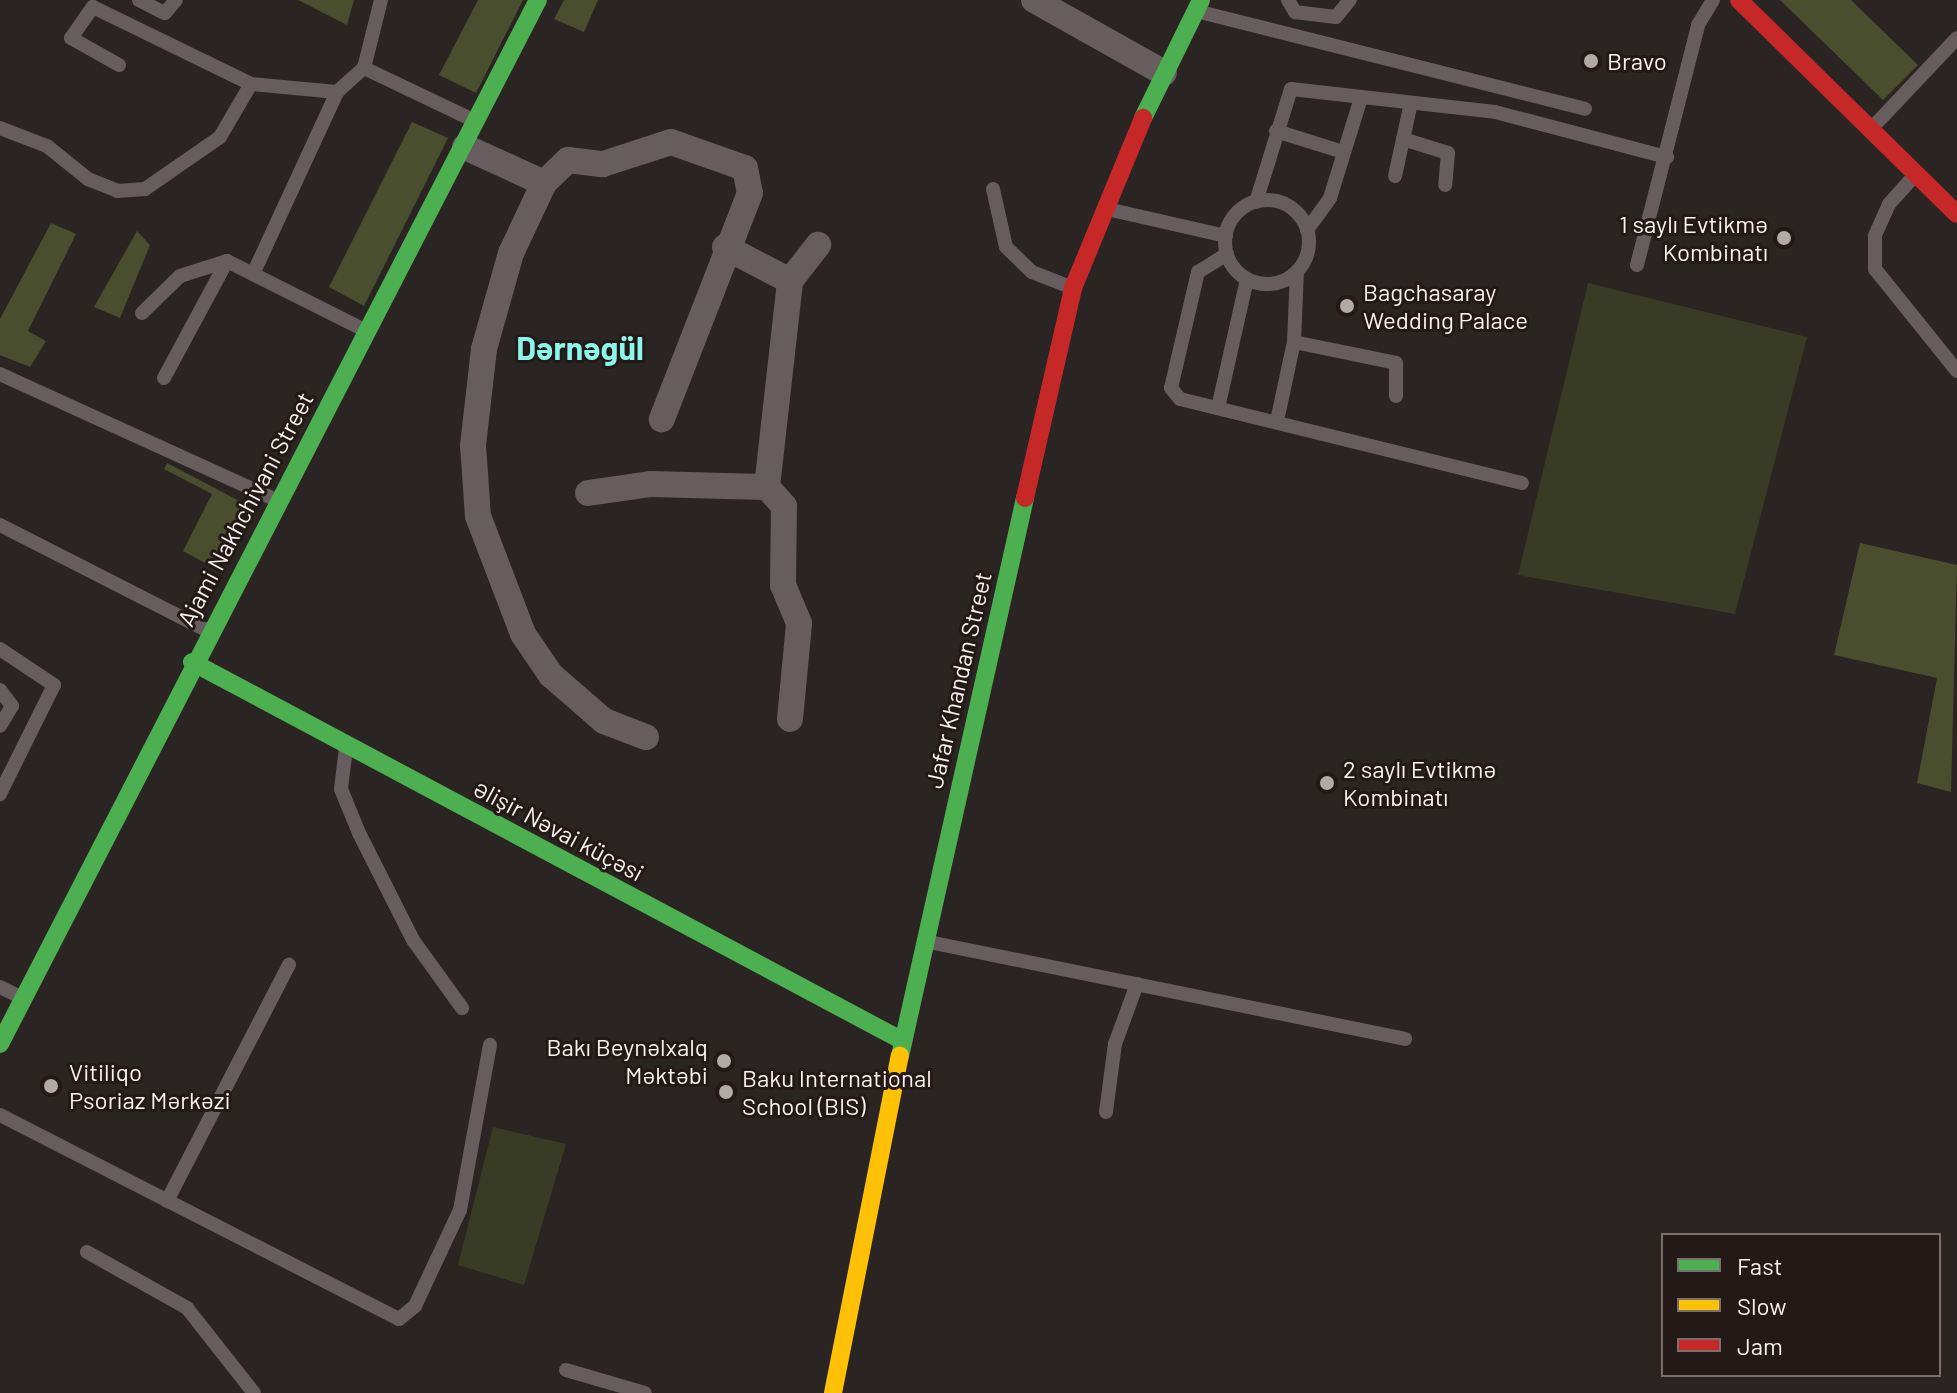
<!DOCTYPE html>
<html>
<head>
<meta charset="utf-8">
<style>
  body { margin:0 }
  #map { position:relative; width:1957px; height:1393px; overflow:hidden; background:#2a2422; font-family:Barlow,sans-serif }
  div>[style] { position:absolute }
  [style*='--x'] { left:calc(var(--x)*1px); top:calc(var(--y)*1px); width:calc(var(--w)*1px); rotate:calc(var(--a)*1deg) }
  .green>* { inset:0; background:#393c24 }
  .forest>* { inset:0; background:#494e2f }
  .lane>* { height:14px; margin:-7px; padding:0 7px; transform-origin:7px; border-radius:7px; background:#675c5e }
  .lane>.ring { margin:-7px; padding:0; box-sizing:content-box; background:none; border:14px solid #675c5e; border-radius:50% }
  .street>* { height:26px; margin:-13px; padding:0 13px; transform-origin:13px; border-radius:13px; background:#675c5e }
  .fast>* { height:18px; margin:-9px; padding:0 9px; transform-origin:9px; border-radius:9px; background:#4caf50 }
  .slow>* { height:18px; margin:-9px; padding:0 9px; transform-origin:9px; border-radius:9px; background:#ffc107 }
  .jam>* { height:18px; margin:-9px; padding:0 9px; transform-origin:9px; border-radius:9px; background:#c62828 }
  .dots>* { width:22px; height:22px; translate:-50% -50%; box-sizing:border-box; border:4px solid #231916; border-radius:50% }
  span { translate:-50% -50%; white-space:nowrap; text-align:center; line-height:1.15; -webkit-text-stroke:6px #231916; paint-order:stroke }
  .poi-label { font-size:24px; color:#faf2f0 }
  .left { translate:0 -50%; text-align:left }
  .right { translate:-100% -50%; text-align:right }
  .street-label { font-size:24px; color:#faf2f0 }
  .district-label { font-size:32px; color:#8df6eb; font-weight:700 }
  .legend { position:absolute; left:1661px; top:1233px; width:280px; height:144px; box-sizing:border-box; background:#231916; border:2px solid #79706d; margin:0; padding:10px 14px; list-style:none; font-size:24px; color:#faf2f0 }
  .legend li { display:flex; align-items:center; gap:16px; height:40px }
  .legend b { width:40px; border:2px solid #79706d }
</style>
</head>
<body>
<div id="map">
  <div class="green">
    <i style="clip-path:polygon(1588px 283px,1807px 337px,1735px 614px,1518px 575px)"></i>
    <i style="clip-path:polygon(493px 1127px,566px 1144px,524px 1285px,458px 1265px)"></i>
  </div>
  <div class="forest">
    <i style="clip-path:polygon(298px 0,354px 0,347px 25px)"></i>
    <i style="clip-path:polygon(478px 0,523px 0,476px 93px,439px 75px)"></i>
    <i style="clip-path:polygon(564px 0,598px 0,584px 32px,554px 19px)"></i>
    <i style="clip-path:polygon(1780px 0,1851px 0,1918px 65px,1883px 100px)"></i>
    <i style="clip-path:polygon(412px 122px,448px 138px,364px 306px,329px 287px)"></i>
    <i style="clip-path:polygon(51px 223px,76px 234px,28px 331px,46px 341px,30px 367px,0 355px,0 319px)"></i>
    <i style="clip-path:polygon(137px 231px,150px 245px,120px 318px,94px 307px)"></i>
    <i style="clip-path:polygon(167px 463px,249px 506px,216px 569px,183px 551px,212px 494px,164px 469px)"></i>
    <i style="clip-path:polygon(1860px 543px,1957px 565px,1951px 792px,1917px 783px,1937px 678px,1834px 655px)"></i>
  </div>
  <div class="lane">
    <i style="--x:139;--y:0;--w:29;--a:27"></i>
    <i style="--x:165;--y:13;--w:17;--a:-50"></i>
    <i style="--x:1288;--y:0;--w:14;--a:60"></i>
    <i style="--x:1295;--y:12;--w:41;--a:7"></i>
    <i style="--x:1336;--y:17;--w:22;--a:-51"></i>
    <i style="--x:1196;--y:11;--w:401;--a:14.1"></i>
    <i style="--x:119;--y:65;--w:55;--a:-150.6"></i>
    <i style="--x:71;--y:38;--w:38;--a:-55"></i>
    <i style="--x:93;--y:7;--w:176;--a:26"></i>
    <i style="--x:251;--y:84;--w:86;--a:5.3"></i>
    <i style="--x:364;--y:68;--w:121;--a:25.5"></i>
    <i style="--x:0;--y:128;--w:50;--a:21"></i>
    <i style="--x:47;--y:146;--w:53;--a:38.8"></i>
    <i style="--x:88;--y:179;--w:31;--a:22"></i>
    <i style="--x:117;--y:191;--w:28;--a:-4"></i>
    <i style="--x:145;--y:189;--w:91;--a:-34.7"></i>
    <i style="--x:220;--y:137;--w:61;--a:-59.7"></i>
    <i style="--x:1871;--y:129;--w:125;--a:-46.6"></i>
    <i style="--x:1276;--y:131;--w:70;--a:17.4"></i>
    <i style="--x:1403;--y:139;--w:47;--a:17.3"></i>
    <i style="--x:1448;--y:153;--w:32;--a:95"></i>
    <i style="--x:1916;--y:174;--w:40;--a:132"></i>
    <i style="--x:1889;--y:204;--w:35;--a:114"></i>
    <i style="--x:1875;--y:236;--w:33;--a:90"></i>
    <i style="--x:1875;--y:269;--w:131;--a:51.2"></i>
    <i style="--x:1395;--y:176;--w:71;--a:-77.7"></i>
    <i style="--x:993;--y:189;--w:59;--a:77.4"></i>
    <i style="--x:1006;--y:247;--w:36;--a:44"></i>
    <i style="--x:1032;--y:272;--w:44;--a:21.3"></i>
    <i class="ring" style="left:1225px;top:200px;width:70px;height:70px"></i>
    <i style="--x:1256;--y:202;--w:118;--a:-72.8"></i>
    <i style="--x:1291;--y:89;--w:205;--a:6.4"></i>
    <i style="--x:1495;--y:112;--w:178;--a:14.7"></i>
    <i style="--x:1107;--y:209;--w:122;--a:12.8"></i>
    <i style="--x:1307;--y:230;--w:39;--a:-54"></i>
    <i style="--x:1330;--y:198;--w:102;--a:-72.8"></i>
    <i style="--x:1227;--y:254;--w:34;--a:148"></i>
    <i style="--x:1198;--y:272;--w:119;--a:103.1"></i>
    <i style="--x:1171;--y:388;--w:14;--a:51"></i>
    <i style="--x:1180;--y:399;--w:352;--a:13.8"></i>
    <i style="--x:1637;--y:265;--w:248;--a:-75.7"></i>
    <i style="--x:1698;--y:25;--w:29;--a:-59"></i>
    <i style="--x:253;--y:274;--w:200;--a:-65.2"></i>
    <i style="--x:337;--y:92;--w:36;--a:-42"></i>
    <i style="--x:364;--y:68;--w:70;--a:-76"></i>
    <i style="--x:142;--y:313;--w:53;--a:-44.2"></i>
    <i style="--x:180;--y:276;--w:49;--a:-17.7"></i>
    <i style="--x:227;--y:261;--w:156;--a:26.7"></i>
    <i style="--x:1294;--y:342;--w:104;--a:11.6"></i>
    <i style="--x:1396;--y:363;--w:33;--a:90"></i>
    <i style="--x:0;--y:374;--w:303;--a:24.5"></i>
    <i style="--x:164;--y:378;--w:133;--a:-61.7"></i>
    <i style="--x:1218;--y:408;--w:132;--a:-77.3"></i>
    <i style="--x:1277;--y:421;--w:81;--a:-77.9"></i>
    <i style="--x:1294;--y:342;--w:71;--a:-87.6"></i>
    <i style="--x:0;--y:525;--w:233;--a:27"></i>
    <i style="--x:0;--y:649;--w:65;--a:33.7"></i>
    <i style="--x:54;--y:685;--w:122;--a:116.4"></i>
    <i style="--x:0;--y:690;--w:20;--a:53"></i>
    <i style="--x:12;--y:706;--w:23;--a:121"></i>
    <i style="--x:346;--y:748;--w:41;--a:97"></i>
    <i style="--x:341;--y:789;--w:48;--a:67.8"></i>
    <i style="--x:359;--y:833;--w:120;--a:63.2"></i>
    <i style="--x:413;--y:940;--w:84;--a:54.2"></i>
    <i style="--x:924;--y:941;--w:491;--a:11.5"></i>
    <i style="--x:0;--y:987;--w:25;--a:26"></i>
    <i style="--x:1106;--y:1112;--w:69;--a:-82.5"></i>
    <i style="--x:1115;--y:1044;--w:64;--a:-69.9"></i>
    <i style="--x:0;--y:1115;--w:448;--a:27.1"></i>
    <i style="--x:399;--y:1319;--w:21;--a:-39"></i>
    <i style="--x:415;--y:1306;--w:106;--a:-64.9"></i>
    <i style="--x:460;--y:1210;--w:168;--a:-79.7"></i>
    <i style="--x:167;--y:1201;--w:266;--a:-62.7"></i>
    <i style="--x:87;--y:1252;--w:115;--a:29.2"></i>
    <i style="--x:187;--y:1308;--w:108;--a:51.8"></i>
    <i style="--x:566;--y:1370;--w:82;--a:16.2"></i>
  </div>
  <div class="street">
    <i style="--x:1034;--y:0;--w:149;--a:29.3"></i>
    <i style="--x:465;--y:147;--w:87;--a:24.5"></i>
    <i style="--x:544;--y:183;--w:33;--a:-44"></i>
    <i style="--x:568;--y:160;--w:35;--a:7"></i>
    <i style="--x:603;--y:164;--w:71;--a:-17.9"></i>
    <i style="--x:671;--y:142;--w:78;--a:19.4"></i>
    <i style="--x:745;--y:168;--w:25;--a:79"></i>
    <i style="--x:750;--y:193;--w:243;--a:111.3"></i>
    <i style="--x:544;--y:183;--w:77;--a:115.2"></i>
    <i style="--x:511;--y:253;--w:100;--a:105.7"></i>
    <i style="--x:484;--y:349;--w:97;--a:96.5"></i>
    <i style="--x:473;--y:445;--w:71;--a:86"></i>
    <i style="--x:478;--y:516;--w:126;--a:69.1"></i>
    <i style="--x:523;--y:634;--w:50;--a:55.7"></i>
    <i style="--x:551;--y:675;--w:70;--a:41"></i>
    <i style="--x:604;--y:721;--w:45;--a:20.9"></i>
    <i style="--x:725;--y:247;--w:73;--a:27.6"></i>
    <i style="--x:588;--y:493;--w:64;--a:-8.1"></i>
    <i style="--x:651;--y:484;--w:116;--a:1.5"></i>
    <i style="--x:790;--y:719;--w:96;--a:-84.6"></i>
    <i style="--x:799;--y:623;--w:41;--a:-112.8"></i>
    <i style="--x:783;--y:585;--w:79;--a:-89.3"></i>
    <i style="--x:784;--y:506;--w:25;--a:-132"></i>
    <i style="--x:767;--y:487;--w:207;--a:-83.6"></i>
    <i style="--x:790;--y:281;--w:46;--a:-52.1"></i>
  </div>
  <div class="fast">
    <i style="--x:1143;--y:118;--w:131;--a:-63.8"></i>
    <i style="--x:192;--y:662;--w:806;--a:28.06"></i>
    <i style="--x:0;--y:1044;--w:1174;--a:-62.74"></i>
    <i style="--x:900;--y:1056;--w:572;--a:-77.37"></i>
  </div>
  <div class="slow">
    <i style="--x:833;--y:1393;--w:344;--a:-78.8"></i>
  </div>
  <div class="jam">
    <i style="--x:1739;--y:0;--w:305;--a:44.5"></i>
    <i style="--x:1025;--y:498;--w:215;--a:-77.1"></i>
    <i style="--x:1073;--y:288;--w:184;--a:-67.6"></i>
  </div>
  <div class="dots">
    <i style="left:1591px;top:61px;background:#b1aaa8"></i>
    <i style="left:1784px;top:238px;background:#b1aaa8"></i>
    <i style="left:1347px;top:306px;background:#b1aaa8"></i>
    <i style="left:1327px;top:783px;background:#b1aaa8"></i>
    <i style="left:724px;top:1061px;background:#b1aaa8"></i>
    <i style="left:51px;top:1086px;background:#b1aaa8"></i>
    <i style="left:726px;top:1092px;background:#b1aaa8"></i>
  </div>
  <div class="poi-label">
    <span class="left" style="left:1607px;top:61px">Bravo</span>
    <span class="right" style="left:1768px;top:238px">1 saylı Evtikmə<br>Kombinatı</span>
    <span class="left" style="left:1363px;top:306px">Bagchasaray<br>Wedding Palace</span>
    <span class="left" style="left:1343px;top:783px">2 saylı Evtikmə<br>Kombinatı</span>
    <span class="right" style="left:708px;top:1061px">Bakı Beynəlxalq<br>Məktəbi</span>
    <span class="left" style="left:69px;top:1086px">Vitiliqo<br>Psoriaz Mərkəzi</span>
    <span class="left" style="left:742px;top:1092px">Baku International<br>School (BIS)</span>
  </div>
  <div class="street-label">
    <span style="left:245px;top:509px;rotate:-62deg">Ajami Nakhchivani Street</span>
    <span style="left:958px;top:680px;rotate:-77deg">Jafar Khandan Street</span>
    <span style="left:559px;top:830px;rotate:28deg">Əlişir Nəvai küçəsi</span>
  </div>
  <div class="district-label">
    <span style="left:580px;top:347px">Dərnəgül</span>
  </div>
  <ul class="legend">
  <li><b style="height:10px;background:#4caf50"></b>Fast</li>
  <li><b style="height:10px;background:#ffc107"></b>Slow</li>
  <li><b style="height:10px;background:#c62828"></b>Jam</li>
  </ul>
</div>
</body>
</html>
